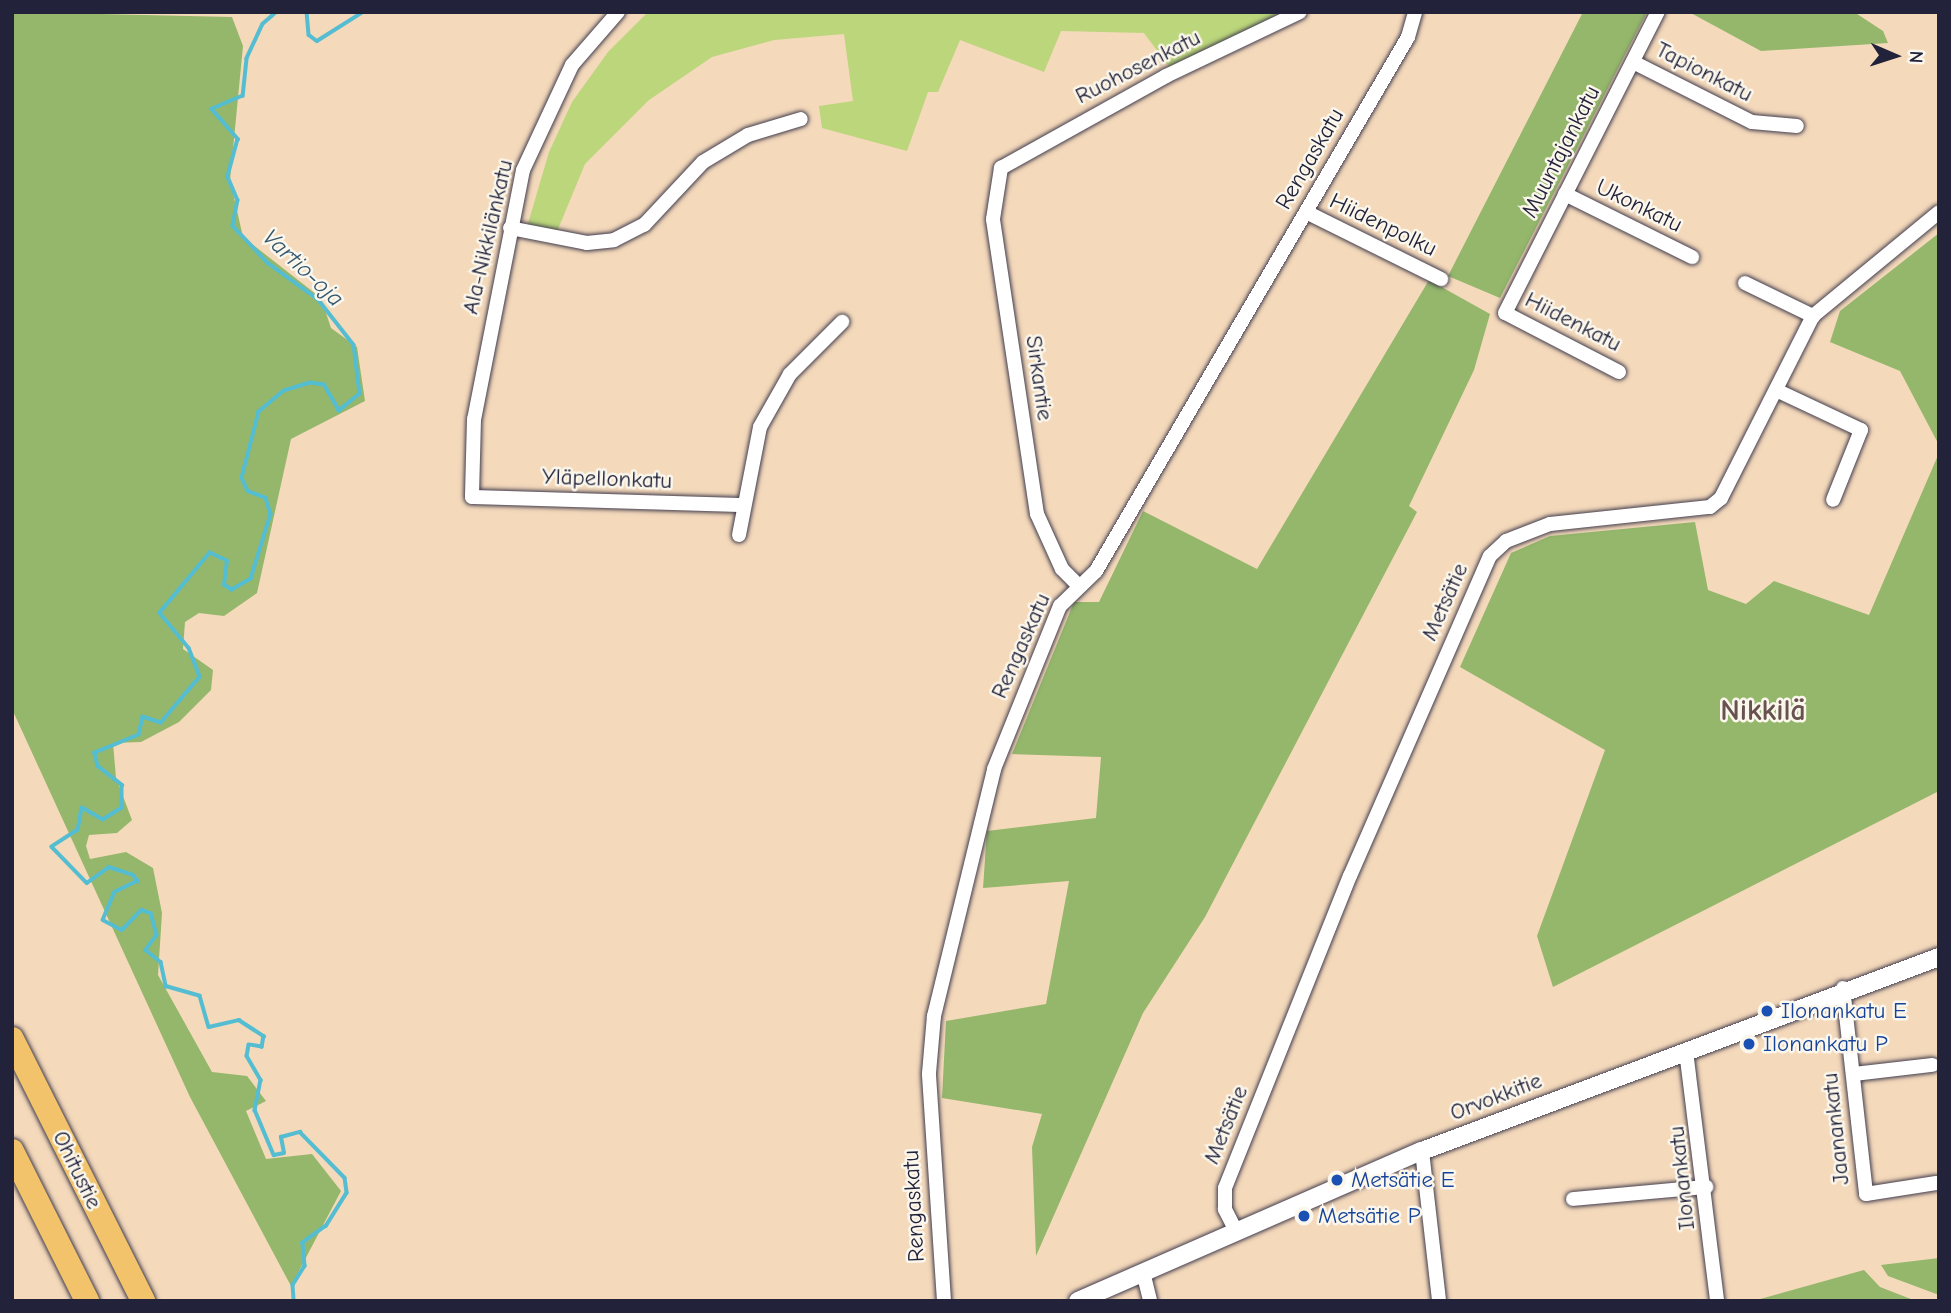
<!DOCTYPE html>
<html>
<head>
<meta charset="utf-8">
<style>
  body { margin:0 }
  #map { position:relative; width:1951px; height:1313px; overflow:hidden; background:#f4d9bb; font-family:"Comic Neue",sans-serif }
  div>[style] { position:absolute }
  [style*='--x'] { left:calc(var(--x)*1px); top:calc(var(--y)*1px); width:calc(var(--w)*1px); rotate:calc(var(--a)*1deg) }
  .green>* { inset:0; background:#bbd67b }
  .forest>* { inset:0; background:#94b76b }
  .stream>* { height:3.5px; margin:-1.75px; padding:0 1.75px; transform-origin:1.75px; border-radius:1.75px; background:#54bdd1 }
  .roads { filter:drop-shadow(0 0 2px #423d4e) drop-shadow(0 0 2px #423d4e) }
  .minor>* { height:14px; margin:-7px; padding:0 7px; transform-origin:7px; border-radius:7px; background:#fff }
  .tertiary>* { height:18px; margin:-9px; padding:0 9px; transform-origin:9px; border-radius:9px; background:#fff }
  .motorway>* { height:24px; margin:-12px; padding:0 12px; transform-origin:12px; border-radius:12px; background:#f2c36a }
  .dots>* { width:19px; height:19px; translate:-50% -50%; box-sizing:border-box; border:4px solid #fbf7ec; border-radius:50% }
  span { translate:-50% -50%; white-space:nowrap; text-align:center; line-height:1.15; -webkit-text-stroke:5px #fbf7ec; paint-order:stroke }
  .street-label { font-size:23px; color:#22223b }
  .transit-label { font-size:23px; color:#164399 }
  .left { translate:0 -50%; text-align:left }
  .water-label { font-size:24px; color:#345870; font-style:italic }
  .district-label { font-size:30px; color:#67524f; font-weight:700 }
  .frame { position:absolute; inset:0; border:14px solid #22223b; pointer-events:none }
  .north { position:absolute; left:1860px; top:21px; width:70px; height:70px; -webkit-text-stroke:5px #fbf7ec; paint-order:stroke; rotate:93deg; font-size:19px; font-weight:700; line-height:28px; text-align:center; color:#22223b }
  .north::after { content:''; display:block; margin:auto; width:24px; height:32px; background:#22223b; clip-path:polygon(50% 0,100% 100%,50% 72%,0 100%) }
</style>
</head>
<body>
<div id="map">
  <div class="green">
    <i style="clip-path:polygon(648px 12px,1285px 12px,1170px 68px,1144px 33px,1061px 31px,1044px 72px,960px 40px,938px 92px,928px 92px,907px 151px,822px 128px,819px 106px,853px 101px,844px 34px,774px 40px,712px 57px,649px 100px,585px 164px,556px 234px,527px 227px,549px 152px,572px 102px,608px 52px)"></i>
  </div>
  <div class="forest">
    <i style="clip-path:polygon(12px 12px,232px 17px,243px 46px,230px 180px,243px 237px,321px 298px,331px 328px,357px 347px,365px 401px,291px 439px,257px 593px,224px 616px,199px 613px,185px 622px,183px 649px,213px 670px,211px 690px,179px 722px,141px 742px,113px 743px,116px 778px,132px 820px,117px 833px,89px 835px,86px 846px,90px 859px,126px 852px,153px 868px,162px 913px,158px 975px,212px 1072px,247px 1076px,266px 1101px,246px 1111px,266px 1159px,312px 1154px,341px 1191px,291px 1286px,190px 1097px,12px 709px)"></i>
    <i style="clip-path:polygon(1583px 12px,1647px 12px,1500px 298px,1448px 276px)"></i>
    <i style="clip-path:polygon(1689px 12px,1854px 12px,1883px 31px,1888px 43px,1761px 51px)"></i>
    <i style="clip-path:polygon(1939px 233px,1939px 445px,1900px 371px,1830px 342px,1840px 311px)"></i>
    <i style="clip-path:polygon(1429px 280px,1490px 314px,1474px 370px,1409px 506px,1417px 512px,1205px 917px,1143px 1013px,1036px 1256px,1032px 1147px,1042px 1114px,942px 1098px,946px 1021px,1046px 1004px,1069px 881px,983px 888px,987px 831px,1096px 818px,1101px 757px,1012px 754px,1074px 602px,1099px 602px,1143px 511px,1257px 569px)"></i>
    <i style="clip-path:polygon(1939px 453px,1939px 791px,1553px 987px,1537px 936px,1605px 750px,1460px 667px,1511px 553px,1550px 536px,1695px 522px,1708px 590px,1746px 604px,1774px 581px,1869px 615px)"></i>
    <i style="clip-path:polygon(1939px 1258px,1939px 1295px,1888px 1276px,1881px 1265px)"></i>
    <i style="clip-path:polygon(1864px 1270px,1880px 1287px,1916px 1301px,1753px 1301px)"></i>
  </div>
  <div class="stream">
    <i style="--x:277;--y:12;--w:18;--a:139"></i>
    <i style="--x:263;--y:24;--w:38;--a:115"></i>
    <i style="--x:247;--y:59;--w:37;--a:96"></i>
    <i style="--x:243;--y:96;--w:34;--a:157"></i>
    <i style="--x:212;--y:109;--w:40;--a:49"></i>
    <i style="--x:238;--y:139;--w:39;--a:105"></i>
    <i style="--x:228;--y:177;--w:25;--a:67"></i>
    <i style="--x:238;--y:200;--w:26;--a:101"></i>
    <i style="--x:233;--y:226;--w:51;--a:46.6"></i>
    <i style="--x:268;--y:263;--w:62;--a:35.8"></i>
    <i style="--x:318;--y:299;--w:58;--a:52"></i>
    <i style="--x:354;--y:345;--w:49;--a:83"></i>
    <i style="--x:360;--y:394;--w:27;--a:141"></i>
    <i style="--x:339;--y:411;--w:30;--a:-120"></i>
    <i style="--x:324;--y:385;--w:14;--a:-172"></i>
    <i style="--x:310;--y:383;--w:27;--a:163"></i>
    <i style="--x:284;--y:391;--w:33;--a:140"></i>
    <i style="--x:259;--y:412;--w:68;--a:104.4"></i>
    <i style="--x:242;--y:478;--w:14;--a:65"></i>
    <i style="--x:248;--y:491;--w:19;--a:21"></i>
    <i style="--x:266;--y:498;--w:17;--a:73"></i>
    <i style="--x:271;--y:514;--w:68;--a:107.1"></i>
    <i style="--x:251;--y:579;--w:22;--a:150"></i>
    <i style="--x:232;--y:590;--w:9;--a:-148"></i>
    <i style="--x:224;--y:585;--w:24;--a:-83"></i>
    <i style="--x:227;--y:561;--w:19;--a:-155"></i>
    <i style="--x:210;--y:553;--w:78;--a:129.8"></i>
    <i style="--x:160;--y:613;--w:45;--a:50.4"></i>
    <i style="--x:189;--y:648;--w:31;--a:69"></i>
    <i style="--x:200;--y:677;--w:60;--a:130.3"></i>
    <i style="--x:161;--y:723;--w:19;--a:-162"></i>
    <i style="--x:143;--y:717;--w:18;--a:103"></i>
    <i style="--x:139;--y:735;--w:48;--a:157.8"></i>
    <i style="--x:95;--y:753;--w:13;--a:77"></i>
    <i style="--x:98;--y:766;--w:31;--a:38"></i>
    <i style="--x:122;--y:785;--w:23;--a:90"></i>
    <i style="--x:122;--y:808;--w:22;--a:148"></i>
    <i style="--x:103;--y:820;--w:24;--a:-150"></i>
    <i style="--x:82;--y:808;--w:22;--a:100"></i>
    <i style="--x:78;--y:830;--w:31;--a:147"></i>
    <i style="--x:52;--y:847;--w:50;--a:45.8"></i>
    <i style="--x:87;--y:883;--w:27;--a:-36"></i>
    <i style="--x:109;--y:867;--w:25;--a:18"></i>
    <i style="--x:133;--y:875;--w:8;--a:50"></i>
    <i style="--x:138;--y:881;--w:25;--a:154"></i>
    <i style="--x:115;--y:892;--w:30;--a:113"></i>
    <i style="--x:103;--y:920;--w:21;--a:28"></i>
    <i style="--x:122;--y:930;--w:28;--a:-46"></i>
    <i style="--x:141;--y:910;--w:10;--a:17"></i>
    <i style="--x:151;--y:913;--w:23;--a:75"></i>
    <i style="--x:157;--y:935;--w:19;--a:126"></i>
    <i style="--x:146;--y:950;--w:19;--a:39"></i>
    <i style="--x:161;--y:962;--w:25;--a:78"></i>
    <i style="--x:166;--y:986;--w:35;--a:16"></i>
    <i style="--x:200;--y:996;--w:32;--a:74"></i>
    <i style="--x:209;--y:1027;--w:31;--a:-13"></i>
    <i style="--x:239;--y:1020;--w:30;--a:33"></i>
    <i style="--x:264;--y:1036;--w:11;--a:100"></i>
    <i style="--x:262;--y:1047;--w:13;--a:-171"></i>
    <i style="--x:249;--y:1045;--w:11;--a:100"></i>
    <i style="--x:247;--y:1056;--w:28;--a:60"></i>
    <i style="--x:261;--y:1080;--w:31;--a:101"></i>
    <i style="--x:255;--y:1110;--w:49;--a:67.1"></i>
    <i style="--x:274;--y:1155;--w:10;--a:-11"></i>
    <i style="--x:284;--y:1153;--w:16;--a:-101"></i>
    <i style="--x:281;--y:1137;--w:20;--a:-15"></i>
    <i style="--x:300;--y:1132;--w:64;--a:45.6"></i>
    <i style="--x:345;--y:1178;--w:15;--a:82"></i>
    <i style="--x:347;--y:1193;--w:39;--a:122"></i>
    <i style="--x:326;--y:1226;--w:29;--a:144"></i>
    <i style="--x:303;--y:1243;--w:23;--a:85"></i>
    <i style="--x:305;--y:1266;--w:22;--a:122"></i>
    <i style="--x:293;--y:1285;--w:16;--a:86"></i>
    <i style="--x:307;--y:12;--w:23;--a:85"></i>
    <i style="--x:309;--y:35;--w:10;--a:37"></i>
    <i style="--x:317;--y:41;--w:54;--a:-32.2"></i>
  </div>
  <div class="roads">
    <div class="minor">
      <i style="--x:618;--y:12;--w:70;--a:131"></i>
      <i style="--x:572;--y:65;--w:116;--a:115"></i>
      <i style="--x:523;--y:170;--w:254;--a:101.1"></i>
      <i style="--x:474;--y:419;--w:78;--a:91.5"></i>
      <i style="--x:472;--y:497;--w:269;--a:1.7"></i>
      <i style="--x:1633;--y:62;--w:133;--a:26.8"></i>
      <i style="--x:1752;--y:122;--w:45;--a:5.1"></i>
      <i style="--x:1565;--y:194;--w:142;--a:26.4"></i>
      <i style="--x:1306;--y:212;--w:151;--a:26.4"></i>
      <i style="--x:510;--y:228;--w:78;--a:11"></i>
      <i style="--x:587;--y:243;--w:27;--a:-6"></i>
      <i style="--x:614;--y:240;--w:34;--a:-27"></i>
      <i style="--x:644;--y:225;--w:86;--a:-46.9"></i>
      <i style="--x:703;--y:162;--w:52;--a:-31"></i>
      <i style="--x:748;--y:135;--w:55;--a:-16.8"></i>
      <i style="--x:1745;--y:283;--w:76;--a:25.9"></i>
      <i style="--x:1619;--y:372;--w:128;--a:-152.6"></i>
      <i style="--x:1505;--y:313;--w:338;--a:-63.1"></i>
      <i style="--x:1776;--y:390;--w:94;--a:25.2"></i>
      <i style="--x:1861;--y:430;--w:75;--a:111.8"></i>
      <i style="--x:739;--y:535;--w:110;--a:-79"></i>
      <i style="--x:760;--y:427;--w:61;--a:-60.5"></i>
      <i style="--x:790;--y:374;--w:74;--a:-45"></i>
      <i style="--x:1077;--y:584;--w:21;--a:-135"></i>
      <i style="--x:1062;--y:569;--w:60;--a:-114.4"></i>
      <i style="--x:1037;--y:514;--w:298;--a:-98.5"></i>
      <i style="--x:993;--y:219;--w:52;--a:-81.1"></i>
      <i style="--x:1001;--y:168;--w:189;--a:-29.1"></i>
      <i style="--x:1166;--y:76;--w:148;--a:-25.5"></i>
      <i style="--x:1843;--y:988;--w:207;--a:83.6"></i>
      <i style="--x:1866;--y:1194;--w:71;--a:-8.9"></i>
      <i style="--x:1686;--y:1051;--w:252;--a:82.9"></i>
      <i style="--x:1854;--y:1074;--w:79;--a:-6.6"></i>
      <i style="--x:1422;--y:1151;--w:151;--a:83.5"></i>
      <i style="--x:1573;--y:1199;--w:134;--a:-5.2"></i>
      <i style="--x:1236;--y:1231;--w:25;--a:-117"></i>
      <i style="--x:1225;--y:1209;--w:21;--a:-90"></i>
      <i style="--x:1225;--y:1188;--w:336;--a:-68.2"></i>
      <i style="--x:1350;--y:876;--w:349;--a:-66.4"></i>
      <i style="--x:1490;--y:556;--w:22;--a:-43"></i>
      <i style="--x:1506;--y:541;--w:47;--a:-21.1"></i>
      <i style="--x:1550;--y:524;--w:161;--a:-6.1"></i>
      <i style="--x:1710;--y:507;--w:14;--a:-39"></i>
      <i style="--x:1721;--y:498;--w:204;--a:-63.2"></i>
      <i style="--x:1813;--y:316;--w:163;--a:-39.5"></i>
      <i style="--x:1143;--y:1272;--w:30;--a:76"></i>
      <i style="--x:944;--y:1301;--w:228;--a:-93.8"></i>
      <i style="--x:929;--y:1073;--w:57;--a:-85"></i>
      <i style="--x:934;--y:1016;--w:254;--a:-76.3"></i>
      <i style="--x:994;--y:769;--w:176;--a:-68"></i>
      <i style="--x:1060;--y:606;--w:50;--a:-44.2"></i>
      <i style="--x:1096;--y:571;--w:618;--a:-59.7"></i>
      <i style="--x:1408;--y:37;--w:26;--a:-74"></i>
    </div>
    <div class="tertiary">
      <i style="--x:1078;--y:1301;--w:375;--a:-23.6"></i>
      <i style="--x:1422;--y:1151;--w:552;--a:-20.57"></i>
    </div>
    <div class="motorway">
      <i style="--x:12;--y:1039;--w:293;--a:63.4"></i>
      <i style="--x:12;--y:1151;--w:168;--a:63.4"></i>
    </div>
  </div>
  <div class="dots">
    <i style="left:1767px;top:1011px;background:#1a4fb4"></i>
    <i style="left:1749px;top:1044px;background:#1a4fb4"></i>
    <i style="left:1337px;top:1180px;background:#1a4fb4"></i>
    <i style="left:1304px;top:1216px;background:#1a4fb4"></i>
  </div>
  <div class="street-label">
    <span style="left:1138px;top:67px;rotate:-27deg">Ruohosenkatu</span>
    <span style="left:1704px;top:72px;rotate:27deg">Tapionkatu</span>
    <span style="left:1561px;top:152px;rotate:-63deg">Muuntajankatu</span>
    <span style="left:1310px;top:159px;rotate:-60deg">Rengaskatu</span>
    <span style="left:1639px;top:206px;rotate:26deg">Ukonkatu</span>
    <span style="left:1383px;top:225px;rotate:26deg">Hiidenpolku</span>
    <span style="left:488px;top:237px;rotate:-77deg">Ala-Nikkilänkatu</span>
    <span style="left:1573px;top:322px;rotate:27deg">Hiidenkatu</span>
    <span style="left:1039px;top:378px;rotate:82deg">Sirkantie</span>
    <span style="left:607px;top:479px;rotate:2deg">Yläpellonkatu</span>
    <span style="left:1445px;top:602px;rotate:-66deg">Metsätie</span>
    <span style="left:1021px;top:646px;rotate:-66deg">Rengaskatu</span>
    <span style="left:1496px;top:1097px;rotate:-21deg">Orvokkitie</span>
    <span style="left:1226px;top:1125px;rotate:-68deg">Metsätie</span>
    <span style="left:1836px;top:1129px;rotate:-96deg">Jaanankatu</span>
    <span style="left:77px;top:1170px;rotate:64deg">Ohitustie</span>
    <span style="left:1682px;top:1178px;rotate:-96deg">Ilonankatu</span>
    <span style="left:914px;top:1206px;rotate:-93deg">Rengaskatu</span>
  </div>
  <div class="transit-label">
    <span class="left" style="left:1781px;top:1011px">Ilonankatu E</span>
    <span class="left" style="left:1763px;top:1044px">Ilonankatu P</span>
    <span class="left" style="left:1351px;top:1180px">Metsätie E</span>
    <span class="left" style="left:1318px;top:1216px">Metsätie P</span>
  </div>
  <div class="water-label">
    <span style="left:303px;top:268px;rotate:43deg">Vartio-oja</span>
  </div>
  <div class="district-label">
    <span style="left:1763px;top:711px">Nikkilä</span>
  </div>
  <div class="frame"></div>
  <div class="north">N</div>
</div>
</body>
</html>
